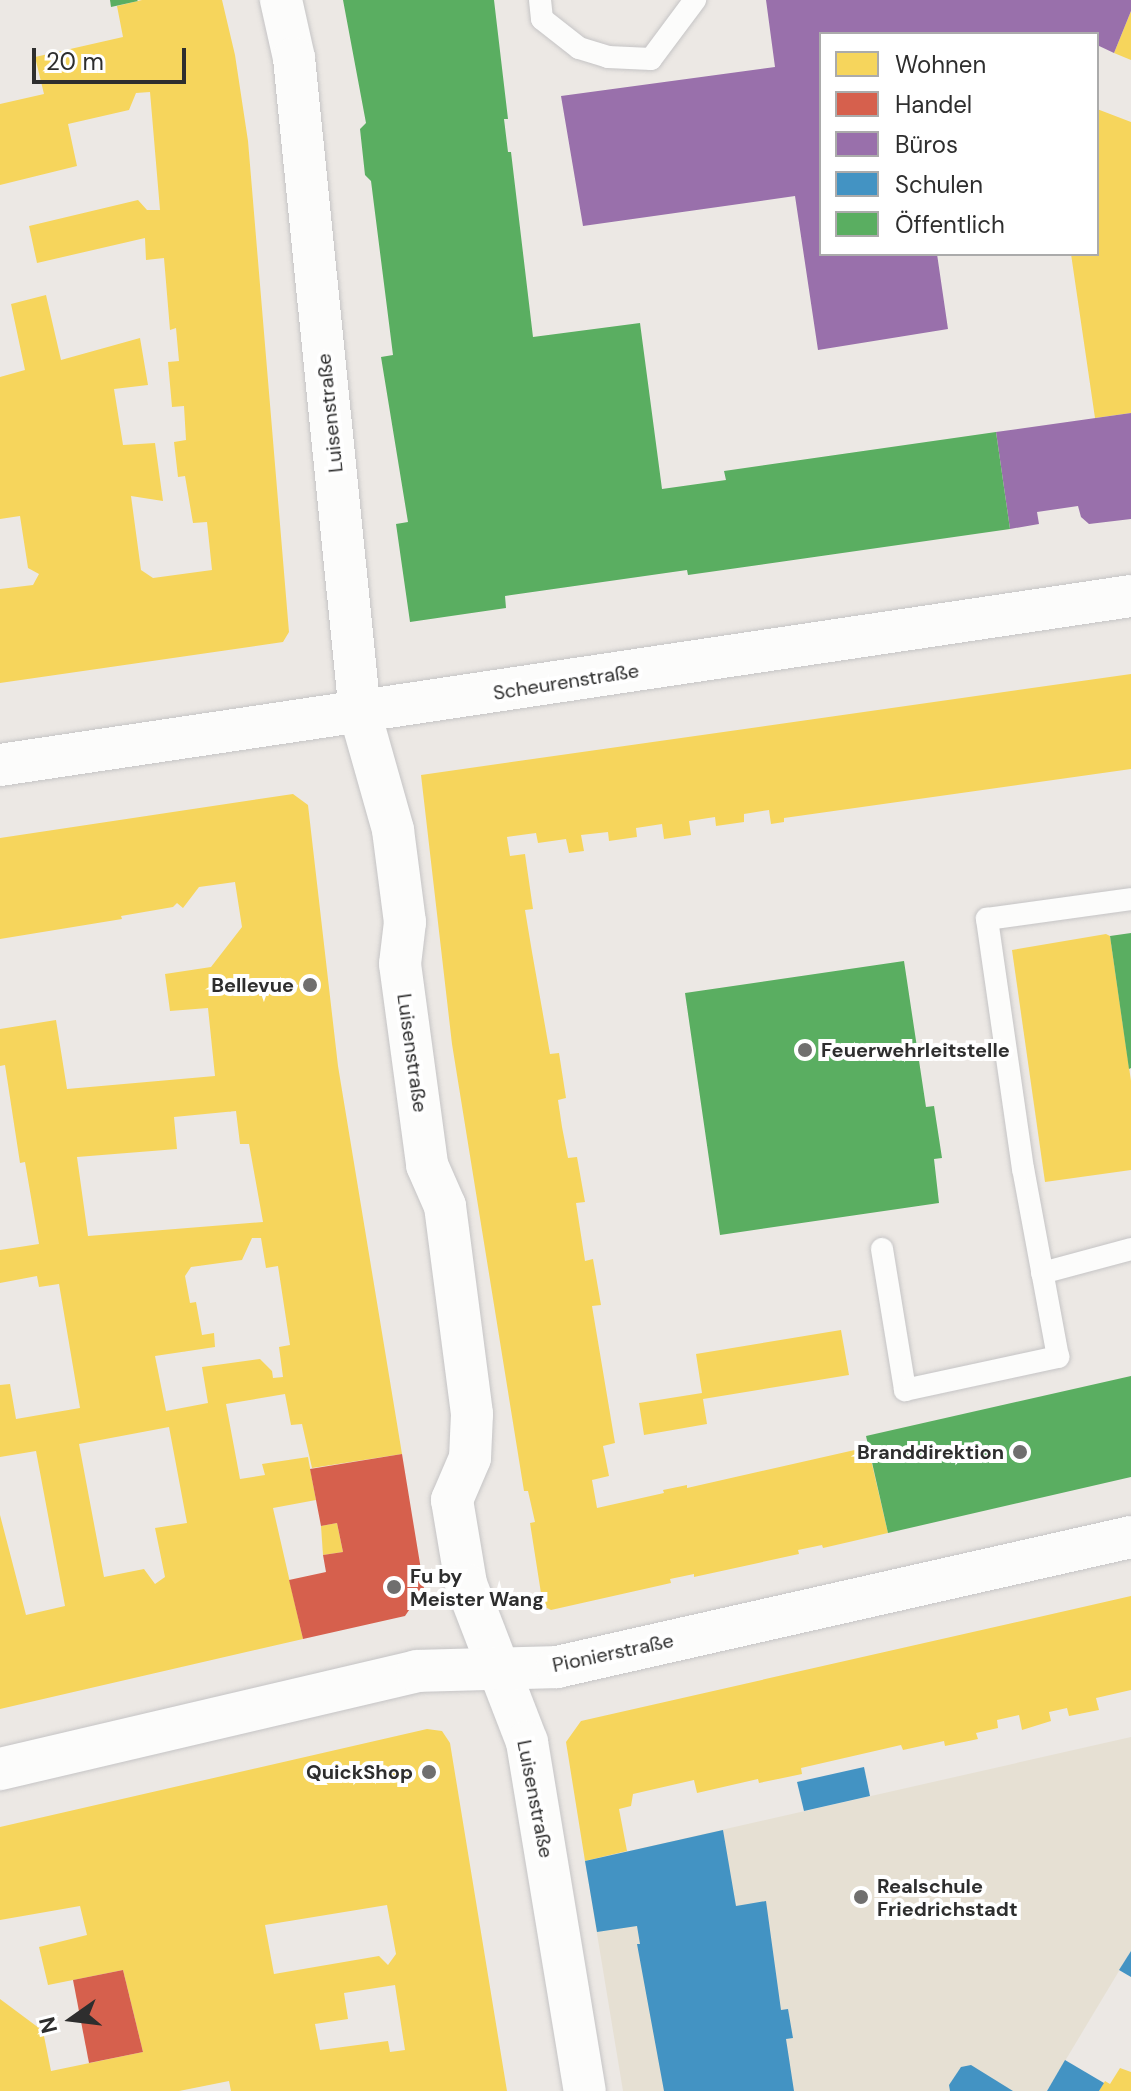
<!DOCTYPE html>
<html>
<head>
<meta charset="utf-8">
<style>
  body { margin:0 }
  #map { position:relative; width:1131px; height:2091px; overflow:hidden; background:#ece8e4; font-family:"DM Sans",sans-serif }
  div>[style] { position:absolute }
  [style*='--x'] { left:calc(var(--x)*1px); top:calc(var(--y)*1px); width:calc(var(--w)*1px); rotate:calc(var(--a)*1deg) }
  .education>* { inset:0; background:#e6e0d3 }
  .homes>* { inset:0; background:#f6d55c }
  .shops>* { inset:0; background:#d6604d }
  .offices>* { inset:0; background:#9970ab }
  .schools>* { inset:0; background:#4393c3 }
  .public>* { inset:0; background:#5aae61 }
  .roads { filter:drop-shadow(0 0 2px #c5c4c5) drop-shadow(0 0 2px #c5c4c5) }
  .lane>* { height:22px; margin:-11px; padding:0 11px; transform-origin:11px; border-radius:11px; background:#fcfcfb }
  .street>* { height:42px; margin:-21px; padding:0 21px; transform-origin:21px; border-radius:21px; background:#fcfcfb }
  .dots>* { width:22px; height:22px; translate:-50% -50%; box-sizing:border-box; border:4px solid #fff; border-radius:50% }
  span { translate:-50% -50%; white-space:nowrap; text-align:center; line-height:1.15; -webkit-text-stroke:8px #fff; paint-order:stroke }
  .street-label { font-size:20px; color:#2e2e2e }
  .poi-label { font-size:20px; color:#2e2e2e; font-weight:700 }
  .right { translate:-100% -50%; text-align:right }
  .left { translate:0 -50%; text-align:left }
  .legend { position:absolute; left:819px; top:32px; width:280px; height:224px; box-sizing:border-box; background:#fff; border:2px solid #ababab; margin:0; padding:10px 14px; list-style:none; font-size:24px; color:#2e2e2e }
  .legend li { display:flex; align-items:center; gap:16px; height:40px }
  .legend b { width:40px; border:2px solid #ababab }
  .north { position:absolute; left:32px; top:1979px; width:80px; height:80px; -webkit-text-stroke:6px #fff; paint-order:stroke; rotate:256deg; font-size:22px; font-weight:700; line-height:32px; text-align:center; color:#2e2e2e }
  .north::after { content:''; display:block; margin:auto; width:28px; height:36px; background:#2e2e2e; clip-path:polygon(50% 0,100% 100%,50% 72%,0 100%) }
  .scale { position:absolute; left:32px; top:48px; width:154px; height:36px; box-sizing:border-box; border:4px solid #2e2e2e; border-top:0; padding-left:10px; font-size:24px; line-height:28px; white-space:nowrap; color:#2e2e2e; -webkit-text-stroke:6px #fff; paint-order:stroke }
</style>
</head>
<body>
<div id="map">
  <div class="education">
    <i style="clip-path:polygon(1131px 1737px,1131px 1951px,1047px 2091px,623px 2091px,585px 1861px)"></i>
  </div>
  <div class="homes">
    <i style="clip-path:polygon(142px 0,222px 0,235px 55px,248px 141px,289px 632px,283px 642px,0 683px,0 589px,33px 585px,39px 574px,28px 568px,20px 516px,0 519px,0 377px,25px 370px,11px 304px,46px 295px,61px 360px,140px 338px,148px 385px,114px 389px,123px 445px,155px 443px,163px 501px,131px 496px,141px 570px,153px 578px,212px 570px,207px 522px,193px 523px,185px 476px,178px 477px,174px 442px,186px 440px,184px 406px,172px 407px,168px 362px,179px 361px,176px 328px,170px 330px,164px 258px,146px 260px,145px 238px,37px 263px,29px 226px,138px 200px,147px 210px,160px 210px,150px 92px,136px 93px,129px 110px,68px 124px,77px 166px,0 185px,0 104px,44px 94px,35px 57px,123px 37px,117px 6px)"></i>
    <i style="clip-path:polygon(1131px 11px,1131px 60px,1114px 53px)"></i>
    <i style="clip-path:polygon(1097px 109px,1131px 122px,1131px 413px,1095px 418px,1071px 254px,1097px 254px)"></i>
    <i style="clip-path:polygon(1131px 674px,1131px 769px,784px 818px,784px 822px,771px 824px,769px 810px,744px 814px,744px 822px,716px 826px,715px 817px,689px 821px,691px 835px,664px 839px,662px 824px,636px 828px,637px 837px,609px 841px,608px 832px,581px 835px,584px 851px,569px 853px,566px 839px,538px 843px,536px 833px,507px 837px,510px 856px,525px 854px,533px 909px,525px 910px,532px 952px,550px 1054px,559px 1053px,566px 1098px,558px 1100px,562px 1127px,568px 1158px,577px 1157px,585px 1202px,576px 1203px,585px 1261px,593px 1259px,601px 1305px,592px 1306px,615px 1443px,603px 1446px,609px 1476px,592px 1480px,597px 1508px,664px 1493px,663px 1490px,687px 1485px,687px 1488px,868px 1447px,888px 1533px,823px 1548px,822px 1545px,798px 1550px,799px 1554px,694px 1577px,694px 1574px,670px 1579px,671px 1583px,551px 1610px,543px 1606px,530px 1523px,535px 1522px,528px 1491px,524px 1491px,452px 1044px,421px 775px)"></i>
    <i style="clip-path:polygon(evenodd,293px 794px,308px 805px,338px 1066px,402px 1454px,312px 1468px,302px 1424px,291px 1425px,285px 1394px,226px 1404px,240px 1479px,265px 1475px,262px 1464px,308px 1457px,316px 1500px,273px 1508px,303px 1639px,0 1709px,0 1515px,26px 1615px,65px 1606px,36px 1451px,0 1457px,0 1385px,10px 1384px,16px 1419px,80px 1408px,59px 1284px,39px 1287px,37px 1276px,0 1283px,0 1250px,39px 1244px,25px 1162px,20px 1163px,5px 1065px,0 1066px,0 1029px,56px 1020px,67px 1089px,215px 1076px,208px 1008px,170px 1011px,165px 974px,211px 967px,242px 927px,235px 882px,199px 887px,183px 908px,177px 903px,173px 907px,121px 916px,122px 919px,0 939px,0 838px,293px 794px,236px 1111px,240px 1144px,249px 1144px,263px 1222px,88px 1236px,77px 1157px,177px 1149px,174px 1117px,236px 1111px,293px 794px,252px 1238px,261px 1238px,266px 1268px,278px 1266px,290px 1345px,279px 1347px,283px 1377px,273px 1378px,272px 1371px,260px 1359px,202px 1367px,208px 1403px,166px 1411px,155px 1356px,215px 1347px,214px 1333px,202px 1335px,196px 1302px,190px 1303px,185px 1276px,191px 1267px,242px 1260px,252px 1238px,293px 794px,169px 1427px,187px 1523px,155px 1528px,165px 1577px,155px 1584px,144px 1569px,104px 1577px,79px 1444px,169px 1427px)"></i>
    <i style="clip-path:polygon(1106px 934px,1110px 936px,1131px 1081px,1131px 1170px,1045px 1182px,1012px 950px)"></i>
    <i style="clip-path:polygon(841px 1330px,849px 1375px,703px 1399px,707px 1424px,644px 1435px,639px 1403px,702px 1393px,696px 1354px)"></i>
    <i style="clip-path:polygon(337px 1523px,343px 1552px,323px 1555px,321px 1526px)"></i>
    <i style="clip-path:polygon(1131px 1596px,1131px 1690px,1096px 1698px,1099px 1710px,1069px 1716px,1067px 1708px,1049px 1712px,1051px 1721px,1022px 1730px,1019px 1715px,997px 1720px,998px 1728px,976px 1733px,978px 1739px,945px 1746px,944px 1741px,903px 1750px,901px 1745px,801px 1768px,802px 1774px,759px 1783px,758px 1779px,697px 1793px,694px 1780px,633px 1794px,631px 1806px,619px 1809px,627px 1851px,585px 1861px,566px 1742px,581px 1721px)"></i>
    <i style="clip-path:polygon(evenodd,427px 1729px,442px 1731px,450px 1743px,507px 2091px,231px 2091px,229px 2081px,179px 2091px,0 2091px,0 1999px,43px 2031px,51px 2071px,143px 2052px,123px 1970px,48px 1985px,39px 1947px,87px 1935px,80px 1906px,0 1920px,0 1827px,427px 1729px,387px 1905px,396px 1954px,388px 1965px,379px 1956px,274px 1974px,265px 1925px,387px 1905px,427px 1729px,395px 1985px,405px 2050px,390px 2052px,388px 2041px,320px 2050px,315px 2024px,348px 2019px,344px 1993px,395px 1985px)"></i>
    <i style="clip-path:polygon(1120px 2068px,1131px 2072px,1131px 2091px,1099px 2091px,1105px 2081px,1110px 2084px)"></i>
  </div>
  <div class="shops">
    <i style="clip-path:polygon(402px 1454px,424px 1588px,405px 1616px,303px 1639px,289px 1580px,326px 1572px,323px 1555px,343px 1552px,337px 1523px,321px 1526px,310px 1469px)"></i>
    <i style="clip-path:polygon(123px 1970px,143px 2052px,89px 2063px,73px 1980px)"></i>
  </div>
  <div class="offices">
    <i style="clip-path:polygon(766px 0,1131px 0,1131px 11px,1114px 53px,1097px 45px,1097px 34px,821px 34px,821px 254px,937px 254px,948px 329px,818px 350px,795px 196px,583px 226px,561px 96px,775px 67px)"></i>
    <i style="clip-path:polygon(1131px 413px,1131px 519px,1089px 524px,1081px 517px,1078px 506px,1037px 512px,1039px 524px,1010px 529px,996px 432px)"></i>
  </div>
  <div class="schools">
    <i style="clip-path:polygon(864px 1767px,870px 1796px,804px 1811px,797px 1782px)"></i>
    <i style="clip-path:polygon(723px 1830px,736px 1906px,766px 1901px,781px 2010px,788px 2009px,793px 2038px,786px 2039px,794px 2091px,664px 2091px,637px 1944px,640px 1944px,637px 1926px,597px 1932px,585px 1861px)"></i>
    <i style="clip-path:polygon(1131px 1951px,1131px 1977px,1119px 1970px)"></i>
    <i style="clip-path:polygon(1065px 2060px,1104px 2083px,1099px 2091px,1047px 2091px)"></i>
    <i style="clip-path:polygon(971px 2065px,1013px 2091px,950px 2091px,949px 2085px,961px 2067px)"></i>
  </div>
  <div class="public">
    <i style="clip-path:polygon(110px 0,137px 0,138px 1px,111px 7px)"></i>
    <i style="clip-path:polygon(343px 0,494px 0,508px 119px,504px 119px,508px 152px,511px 152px,533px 337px,640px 323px,662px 489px,726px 480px,724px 471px,996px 432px,1010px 529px,688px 575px,687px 570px,505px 596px,506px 608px,410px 622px,396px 524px,408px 522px,381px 357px,393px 355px,371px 181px,365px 175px,360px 129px,366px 123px)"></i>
    <i style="clip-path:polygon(1131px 933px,1131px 1068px,1129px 1069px,1110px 936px)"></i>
    <i style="clip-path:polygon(904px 961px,926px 1107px,934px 1106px,942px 1158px,934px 1159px,939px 1203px,720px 1235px,685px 993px)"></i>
    <i style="clip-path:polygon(1131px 1376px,1131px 1477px,888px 1533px,866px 1436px)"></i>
  </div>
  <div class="roads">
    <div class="lane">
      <i style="--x:540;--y:0;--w:19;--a:84"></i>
      <i style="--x:542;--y:19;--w:47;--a:38.1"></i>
      <i style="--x:579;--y:48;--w:30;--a:17"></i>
      <i style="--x:608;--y:57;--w:43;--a:2.7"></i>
      <i style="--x:651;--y:59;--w:74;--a:-53.3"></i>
      <i style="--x:882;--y:1249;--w:143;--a:80.7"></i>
      <i style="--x:905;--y:1390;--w:157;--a:-12.2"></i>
      <i style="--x:1058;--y:1357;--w:191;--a:-100.5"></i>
      <i style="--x:1023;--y:1169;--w:253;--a:-98.2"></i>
      <i style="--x:987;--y:919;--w:145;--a:-7.9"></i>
      <i style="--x:1042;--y:1273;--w:92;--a:-15.1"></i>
    </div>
    <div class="street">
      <i style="--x:281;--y:0;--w:59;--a:77.4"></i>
      <i style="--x:294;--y:58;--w:658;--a:84.25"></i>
      <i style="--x:360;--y:713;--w:122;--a:74.2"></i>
      <i style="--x:393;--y:830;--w:93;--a:82.6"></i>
      <i style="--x:405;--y:922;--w:42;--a:96.8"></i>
      <i style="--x:400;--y:964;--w:203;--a:82.3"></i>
      <i style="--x:427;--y:1165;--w:45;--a:66.3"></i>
      <i style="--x:445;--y:1206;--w:210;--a:82.6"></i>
      <i style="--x:472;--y:1414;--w:44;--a:92.6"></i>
      <i style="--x:470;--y:1458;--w:46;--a:113.2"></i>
      <i style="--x:452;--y:1500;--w:85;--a:80.5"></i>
      <i style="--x:466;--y:1584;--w:169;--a:68.9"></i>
      <i style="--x:527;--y:1742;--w:354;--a:80.6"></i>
      <i style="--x:0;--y:765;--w:1144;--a:-8.5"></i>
      <i style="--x:0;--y:1769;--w:428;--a:-13.2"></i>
      <i style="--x:417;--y:1671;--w:140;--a:-1.6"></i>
      <i style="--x:557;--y:1667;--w:589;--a:-12.76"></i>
    </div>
  </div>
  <div class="dots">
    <i style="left:310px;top:985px;background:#706f6e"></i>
    <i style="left:805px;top:1050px;background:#706f6e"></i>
    <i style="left:1020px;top:1452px;background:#706f6e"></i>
    <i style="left:394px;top:1587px;background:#706f6e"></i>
    <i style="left:429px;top:1772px;background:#706f6e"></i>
    <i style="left:861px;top:1897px;background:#706f6e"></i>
  </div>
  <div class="street-label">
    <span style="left:330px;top:413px;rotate:-96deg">Luisenstraße</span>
    <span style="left:566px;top:682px;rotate:-9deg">Scheurenstraße</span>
    <span style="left:412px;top:1053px;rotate:82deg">Luisenstraße</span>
    <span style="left:613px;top:1653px;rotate:-12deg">Pionierstraße</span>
    <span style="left:535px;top:1799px;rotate:79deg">Luisenstraße</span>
  </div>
  <div class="poi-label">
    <span class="right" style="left:294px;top:985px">Bellevue</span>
    <span class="left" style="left:821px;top:1050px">Feuerwehrleitstelle</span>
    <span class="right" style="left:1004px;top:1452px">Branddirektion</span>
    <span class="left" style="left:410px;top:1588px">Fu by<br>Meister Wang</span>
    <span class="right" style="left:413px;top:1772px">QuickShop</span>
    <span class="left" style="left:877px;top:1898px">Realschule<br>Friedrichstadt</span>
  </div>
  <ul class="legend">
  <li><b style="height:22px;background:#f6d55c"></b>Wohnen</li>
  <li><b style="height:22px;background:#d6604d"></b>Handel</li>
  <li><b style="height:22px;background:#9970ab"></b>Büros</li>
  <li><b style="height:22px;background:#4393c3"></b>Schulen</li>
  <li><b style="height:22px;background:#5aae61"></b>Öffentlich</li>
  </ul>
  <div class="north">N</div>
  <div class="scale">20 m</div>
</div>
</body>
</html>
